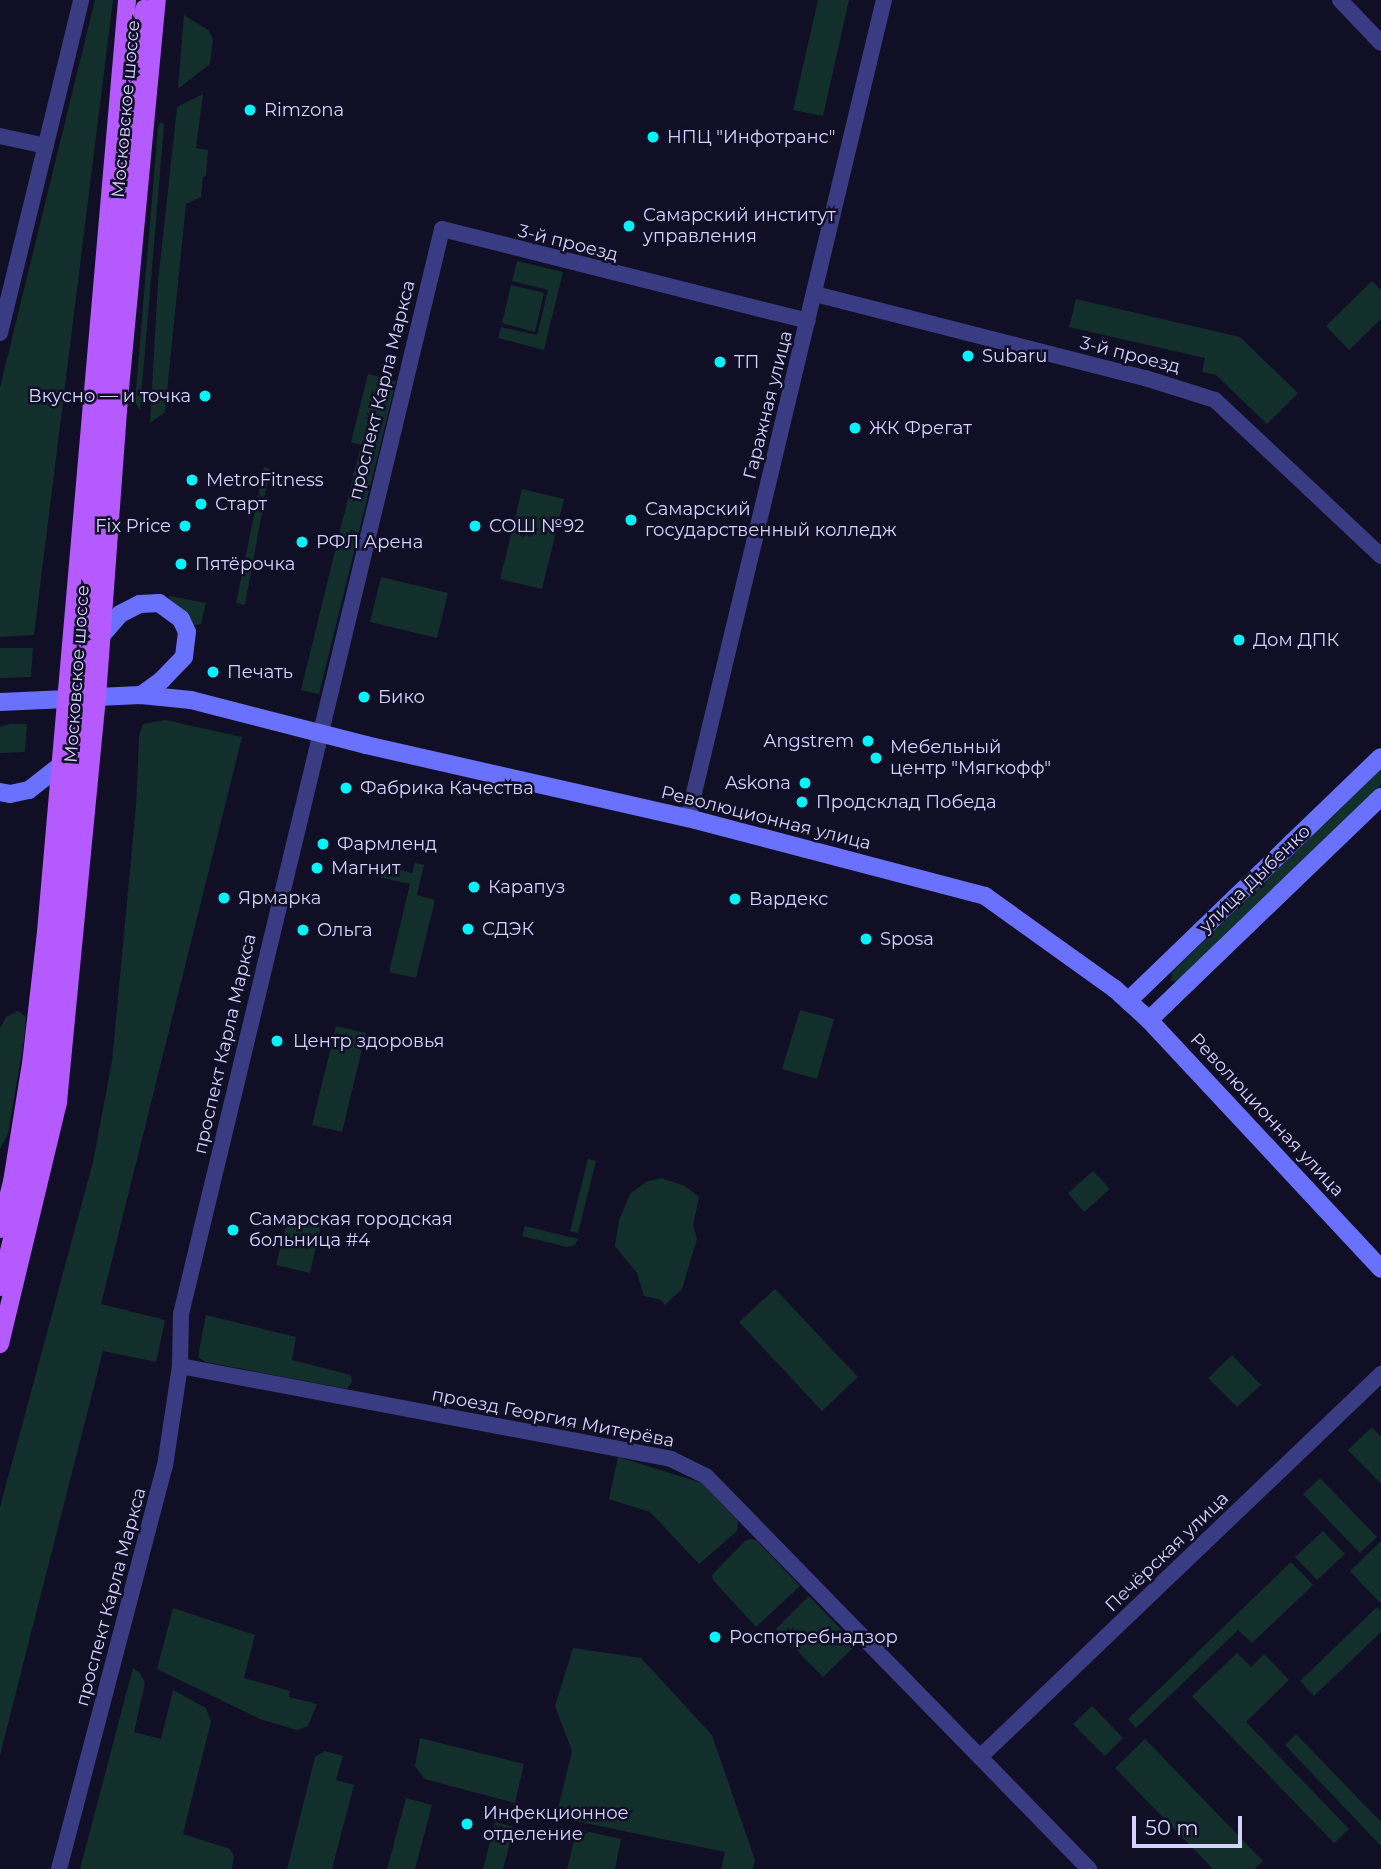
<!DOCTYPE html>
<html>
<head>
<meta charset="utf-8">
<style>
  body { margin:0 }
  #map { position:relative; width:1381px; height:1869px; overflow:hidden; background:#110f25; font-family:Montserrat,sans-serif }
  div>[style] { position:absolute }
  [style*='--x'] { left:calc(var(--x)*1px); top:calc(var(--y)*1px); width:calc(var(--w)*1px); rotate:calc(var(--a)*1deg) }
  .green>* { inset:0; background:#122f2b }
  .minor>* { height:16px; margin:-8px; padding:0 8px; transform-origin:8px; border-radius:8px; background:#3a3c83 }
  .secondary>* { height:18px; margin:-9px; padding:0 9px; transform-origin:9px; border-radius:9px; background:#6a71fe }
  .primary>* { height:18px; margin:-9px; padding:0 9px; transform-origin:9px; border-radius:9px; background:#b55afe }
  .dots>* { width:19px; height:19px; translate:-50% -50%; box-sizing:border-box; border:4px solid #110f25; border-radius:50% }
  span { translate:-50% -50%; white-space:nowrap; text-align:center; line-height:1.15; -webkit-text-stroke:5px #110f25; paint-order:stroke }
  .street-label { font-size:18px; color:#d4d3ff }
  .poi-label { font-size:18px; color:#d4d3ff }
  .left { translate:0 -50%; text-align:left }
  .right { translate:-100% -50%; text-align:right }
  .scale { position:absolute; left:1132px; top:1816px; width:110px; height:32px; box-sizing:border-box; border:4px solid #d4d3ff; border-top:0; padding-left:9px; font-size:21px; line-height:24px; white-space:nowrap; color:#d4d3ff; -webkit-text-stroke:5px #110f25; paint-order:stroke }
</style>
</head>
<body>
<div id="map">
  <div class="green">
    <i style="clip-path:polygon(95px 0,113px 0,34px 635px,0 637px,0 387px)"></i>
    <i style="clip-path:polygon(818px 0,849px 0,823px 116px,793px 110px)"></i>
    <i style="clip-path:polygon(184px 15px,208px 30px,213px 39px,210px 64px,178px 89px)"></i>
    <i style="clip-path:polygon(203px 94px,196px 148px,208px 150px,206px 176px,203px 177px,201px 197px,186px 204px,165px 412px,150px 423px,158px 282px,177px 107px)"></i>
    <i style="clip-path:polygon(161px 122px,164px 125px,140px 410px,135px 402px,158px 127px)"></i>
    <i style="clip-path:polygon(517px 261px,563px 272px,544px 350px,498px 338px,501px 327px,537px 335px,548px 290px,512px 281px)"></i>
    <i style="clip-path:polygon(1372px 281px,1381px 290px,1381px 319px,1349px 350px,1326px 326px)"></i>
    <i style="clip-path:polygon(511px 285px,544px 293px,535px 332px,502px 323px)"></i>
    <i style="clip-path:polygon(1076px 299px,1240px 337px,1298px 393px,1267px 424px,1216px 375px,1202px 372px,1205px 358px,1069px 327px)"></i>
    <i style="clip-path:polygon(368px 374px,396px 381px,319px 694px,301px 690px,361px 445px,351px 442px)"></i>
    <i style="clip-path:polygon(264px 467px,270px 469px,245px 605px,236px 603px)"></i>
    <i style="clip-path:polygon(522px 489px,564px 499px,542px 589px,500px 579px)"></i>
    <i style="clip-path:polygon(381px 577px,448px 593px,437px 638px,370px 622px)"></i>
    <i style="clip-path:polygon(169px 596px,206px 603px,201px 624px,190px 626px,168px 602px)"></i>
    <i style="clip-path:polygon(0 648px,33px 648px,31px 677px,0 678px)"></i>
    <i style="clip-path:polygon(165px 720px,242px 737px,101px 1304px,165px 1320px,156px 1362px,103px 1351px,0 1755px,0 1507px,93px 1162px,112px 1061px,136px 806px,139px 736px,143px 724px)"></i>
    <i style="clip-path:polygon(10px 724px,27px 724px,25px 752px,0 753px,0 727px)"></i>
    <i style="clip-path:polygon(1381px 769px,1381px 785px,1180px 981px,1171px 981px,1172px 972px)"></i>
    <i style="clip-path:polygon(415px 863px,424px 865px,417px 895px,435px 900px,416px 978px,389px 972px,410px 884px,374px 876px,376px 864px,412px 873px)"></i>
    <i style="clip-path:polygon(800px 1010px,834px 1019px,817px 1079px,782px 1069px)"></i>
    <i style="clip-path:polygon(18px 1011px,26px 1017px,25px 1033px,8px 1134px,0 1149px,0 1028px,6px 1017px)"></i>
    <i style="clip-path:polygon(336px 1026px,366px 1033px,342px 1132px,312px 1125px)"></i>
    <i style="clip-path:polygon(588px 1159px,596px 1161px,578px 1233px,570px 1231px)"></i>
    <i style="clip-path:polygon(1093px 1171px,1110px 1189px,1084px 1212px,1068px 1193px)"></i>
    <i style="clip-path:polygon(661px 1178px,685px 1186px,699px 1197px,693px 1225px,697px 1239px,682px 1289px,665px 1305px,661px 1300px,644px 1296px,637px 1273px,615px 1246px,619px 1220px,630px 1194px,646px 1182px)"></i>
    <i style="clip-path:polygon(289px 1213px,322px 1221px,310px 1273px,276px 1265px)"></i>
    <i style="clip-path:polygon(525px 1226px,578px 1239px,575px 1245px,567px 1247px,522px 1236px)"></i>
    <i style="clip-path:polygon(775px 1289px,858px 1377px,822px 1411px,739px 1322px)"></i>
    <i style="clip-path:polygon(206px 1315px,296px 1337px,292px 1360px,351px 1375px,352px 1382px,347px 1389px,206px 1362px,199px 1358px,199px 1351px)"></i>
    <i style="clip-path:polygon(1232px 1355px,1261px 1385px,1237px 1407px,1208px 1378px)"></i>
    <i style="clip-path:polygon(1372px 1427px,1381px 1437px,1381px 1484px,1348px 1450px)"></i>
    <i style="clip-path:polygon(618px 1457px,702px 1483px,738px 1521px,737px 1531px,699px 1564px,650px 1512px,609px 1499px)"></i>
    <i style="clip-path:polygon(1320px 1478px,1377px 1537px,1360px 1553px,1303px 1494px)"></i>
    <i style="clip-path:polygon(1323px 1531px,1345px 1554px,1317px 1580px,1295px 1557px)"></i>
    <i style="clip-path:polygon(751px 1539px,756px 1540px,800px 1586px,756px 1627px,713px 1580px,712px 1575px,745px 1541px)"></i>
    <i style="clip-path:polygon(1380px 1542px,1381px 1542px,1381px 1604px,1350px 1571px)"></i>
    <i style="clip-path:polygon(1291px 1562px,1313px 1585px,1252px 1643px,1238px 1630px,1136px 1728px,1128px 1719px)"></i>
    <i style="clip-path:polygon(809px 1596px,856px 1645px,823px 1677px,776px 1629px)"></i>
    <i style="clip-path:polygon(1377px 1607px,1381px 1611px,1381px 1632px,1314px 1696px,1300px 1681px)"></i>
    <i style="clip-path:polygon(173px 1608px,255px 1635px,244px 1678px,290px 1691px,289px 1697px,317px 1704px,308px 1726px,297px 1730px,260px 1719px,157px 1669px)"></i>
    <i style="clip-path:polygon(573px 1648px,641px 1658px,712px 1735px,755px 1860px,753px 1869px,721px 1869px,725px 1852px,556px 1817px,572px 1751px,555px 1706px)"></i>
    <i style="clip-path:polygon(1237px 1653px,1251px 1667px,1264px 1654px,1289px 1680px,1246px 1722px,1349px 1829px,1334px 1843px,1192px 1696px)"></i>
    <i style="clip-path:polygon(133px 1668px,140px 1673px,145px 1683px,134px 1732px,161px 1739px,173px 1690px,206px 1708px,211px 1722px,183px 1834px,230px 1849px,234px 1856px,232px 1869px,80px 1869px)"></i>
    <i style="clip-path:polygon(1092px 1706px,1123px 1738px,1105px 1756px,1073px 1724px)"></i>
    <i style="clip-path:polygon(1296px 1734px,1381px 1822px,1381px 1846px,1285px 1745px)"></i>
    <i style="clip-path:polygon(420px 1738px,524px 1764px,515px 1803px,425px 1779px,415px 1766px)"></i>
    <i style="clip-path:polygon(1145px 1739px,1263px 1861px,1254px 1869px,1213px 1869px,1115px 1768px)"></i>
    <i style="clip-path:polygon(325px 1751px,343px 1756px,336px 1780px,354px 1785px,332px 1869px,287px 1869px,315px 1757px)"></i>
    <i style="clip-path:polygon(406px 1798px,432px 1805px,415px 1869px,387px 1869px)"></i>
    <i style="clip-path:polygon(495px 1822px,514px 1827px,503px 1869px,483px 1869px)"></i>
    <i style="clip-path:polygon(577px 1829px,621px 1839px,615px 1869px,567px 1869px)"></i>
  </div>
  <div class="minor">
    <i style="--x:1340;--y:0;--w:59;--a:46.4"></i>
    <i style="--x:0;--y:136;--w:47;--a:12.3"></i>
    <i style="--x:815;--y:294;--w:341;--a:14.3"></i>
    <i style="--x:1145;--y:378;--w:73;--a:17.4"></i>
    <i style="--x:1215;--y:400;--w:228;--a:43.2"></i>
    <i style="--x:0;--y:333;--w:343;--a:-76.3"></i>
    <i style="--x:688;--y:818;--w:841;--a:-76.53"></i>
    <i style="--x:180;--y:1366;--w:500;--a:10.7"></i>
    <i style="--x:671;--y:1459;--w:39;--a:26"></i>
    <i style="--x:706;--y:1476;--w:549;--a:45.74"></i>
    <i style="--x:980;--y:1757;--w:555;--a:-43.68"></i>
    <i style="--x:59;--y:1869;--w:417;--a:-75.3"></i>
    <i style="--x:165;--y:1466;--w:101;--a:-81.5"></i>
    <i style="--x:180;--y:1366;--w:52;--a:-88.9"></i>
    <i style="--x:181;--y:1314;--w:1116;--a:-76.47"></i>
    <i style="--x:442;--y:229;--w:377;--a:14.1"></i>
  </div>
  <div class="secondary">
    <i style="--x:101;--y:636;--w:29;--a:-49"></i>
    <i style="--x:120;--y:614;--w:22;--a:-27"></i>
    <i style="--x:140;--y:604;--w:19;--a:-3"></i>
    <i style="--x:159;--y:603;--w:27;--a:36"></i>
    <i style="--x:181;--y:619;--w:14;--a:65"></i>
    <i style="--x:187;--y:632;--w:25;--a:97"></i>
    <i style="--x:184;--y:657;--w:32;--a:134"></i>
    <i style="--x:162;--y:680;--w:26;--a:144"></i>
    <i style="--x:97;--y:697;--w:44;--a:-2.6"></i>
    <i style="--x:141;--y:695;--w:50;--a:5.7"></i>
    <i style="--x:191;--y:700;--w:181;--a:14.4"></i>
    <i style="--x:366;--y:745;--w:330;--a:12.8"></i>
    <i style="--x:688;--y:818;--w:307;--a:14.7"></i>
    <i style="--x:985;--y:896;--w:160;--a:35.6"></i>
    <i style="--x:1115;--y:989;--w:46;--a:42.4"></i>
    <i style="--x:1149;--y:1020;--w:340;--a:47"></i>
    <i style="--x:0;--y:702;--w:67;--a:-2.6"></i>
    <i style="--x:0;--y:792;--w:10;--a:11"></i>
    <i style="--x:10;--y:794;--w:19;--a:-12"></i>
    <i style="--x:29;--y:790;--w:41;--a:-38"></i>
    <i style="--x:1128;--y:1001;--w:351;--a:-44"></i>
    <i style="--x:1149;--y:1020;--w:322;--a:-43.9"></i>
  </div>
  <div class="primary">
    <i style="--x:0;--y:1229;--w:49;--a:-75.7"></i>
    <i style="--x:12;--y:1182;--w:120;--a:-80.9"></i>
    <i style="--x:31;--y:1064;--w:133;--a:-83.5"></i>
    <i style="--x:46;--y:932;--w:936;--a:-85.03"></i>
    <i style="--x:0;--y:1287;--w:143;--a:-75.9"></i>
    <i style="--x:35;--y:1148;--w:226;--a:-82.6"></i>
    <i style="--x:64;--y:924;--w:523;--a:-85.28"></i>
    <i style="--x:107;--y:403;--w:396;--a:-84.6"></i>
    <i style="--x:0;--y:1344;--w:249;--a:-76.5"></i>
    <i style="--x:58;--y:1102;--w:407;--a:-84.5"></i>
    <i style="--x:97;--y:697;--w:288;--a:-85.8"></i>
    <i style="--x:118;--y:410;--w:412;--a:-84.6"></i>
  </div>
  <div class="dots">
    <i style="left:250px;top:110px;background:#02f4fb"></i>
    <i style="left:653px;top:137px;background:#02f4fb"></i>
    <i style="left:629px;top:226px;background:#02f4fb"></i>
    <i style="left:968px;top:356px;background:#02f4fb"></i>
    <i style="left:720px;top:362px;background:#02f4fb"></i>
    <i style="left:205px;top:396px;background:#02f4fb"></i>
    <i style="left:855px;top:428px;background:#02f4fb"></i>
    <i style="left:192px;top:480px;background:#02f4fb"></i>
    <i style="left:201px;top:504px;background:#02f4fb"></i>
    <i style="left:631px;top:520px;background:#02f4fb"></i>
    <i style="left:185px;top:526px;background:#02f4fb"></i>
    <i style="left:475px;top:526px;background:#02f4fb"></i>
    <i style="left:302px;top:542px;background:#02f4fb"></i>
    <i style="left:181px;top:564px;background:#02f4fb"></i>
    <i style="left:1239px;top:640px;background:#02f4fb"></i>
    <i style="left:213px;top:672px;background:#02f4fb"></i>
    <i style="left:364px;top:697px;background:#02f4fb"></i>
    <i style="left:868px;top:741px;background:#02f4fb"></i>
    <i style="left:876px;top:758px;background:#02f4fb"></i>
    <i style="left:805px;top:783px;background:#02f4fb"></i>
    <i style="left:346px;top:788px;background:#02f4fb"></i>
    <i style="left:802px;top:802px;background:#02f4fb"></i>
    <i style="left:323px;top:844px;background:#02f4fb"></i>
    <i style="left:317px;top:868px;background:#02f4fb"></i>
    <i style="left:474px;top:887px;background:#02f4fb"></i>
    <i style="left:224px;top:898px;background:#02f4fb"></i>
    <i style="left:735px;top:899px;background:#02f4fb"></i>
    <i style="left:468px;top:929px;background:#02f4fb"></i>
    <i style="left:303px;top:930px;background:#02f4fb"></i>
    <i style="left:866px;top:939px;background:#02f4fb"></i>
    <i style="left:277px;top:1041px;background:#02f4fb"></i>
    <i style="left:233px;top:1230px;background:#02f4fb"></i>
    <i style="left:715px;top:1637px;background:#02f4fb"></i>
    <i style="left:467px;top:1824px;background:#02f4fb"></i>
  </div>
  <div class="street-label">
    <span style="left:126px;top:109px;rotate:-85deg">Московское шоссе</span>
    <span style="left:568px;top:243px;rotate:14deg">3-й проезд</span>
    <span style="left:1130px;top:355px;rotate:14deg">3-й проезд</span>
    <span style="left:382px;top:390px;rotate:-76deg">проспект Карла Маркса</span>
    <span style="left:768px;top:405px;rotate:-76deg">Гаражная улица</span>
    <span style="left:77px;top:674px;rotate:-86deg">Московское шоссе</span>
    <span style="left:766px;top:818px;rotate:14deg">Революционная улица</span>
    <span style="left:1255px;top:879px;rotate:-44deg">улица Дыбенко</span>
    <span style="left:225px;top:1044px;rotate:-77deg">проспект Карла Маркса</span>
    <span style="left:1267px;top:1115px;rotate:47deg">Революционная улица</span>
    <span style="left:553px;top:1418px;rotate:11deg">проезд Георгия Митерёва</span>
    <span style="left:1167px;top:1552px;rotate:-44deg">Печёрская улица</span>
    <span style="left:111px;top:1597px;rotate:-75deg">проспект Карла Маркса</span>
  </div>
  <div class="poi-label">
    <span class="left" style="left:264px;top:110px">Rimzona</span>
    <span class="left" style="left:667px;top:137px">НПЦ "Инфотранс"</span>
    <span class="left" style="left:643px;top:226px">Самарский институт<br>управления</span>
    <span class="left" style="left:982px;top:356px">Subaru</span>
    <span class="left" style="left:734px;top:362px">ТП</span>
    <span class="right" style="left:191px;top:396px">Вкусно — и точка</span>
    <span class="left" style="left:869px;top:428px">ЖК Фрегат</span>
    <span class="left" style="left:206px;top:480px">MetroFitness</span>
    <span class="left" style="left:215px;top:504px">Старт</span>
    <span class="left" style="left:645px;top:520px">Самарский<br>государственный колледж</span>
    <span class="right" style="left:171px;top:526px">Fix Price</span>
    <span class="left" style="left:489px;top:526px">СОШ №92</span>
    <span class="left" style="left:316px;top:542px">РФЛ Арена</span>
    <span class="left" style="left:195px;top:564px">Пятёрочка</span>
    <span class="left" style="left:1253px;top:640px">Дом ДПК</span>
    <span class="left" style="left:227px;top:672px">Печать</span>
    <span class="left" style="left:378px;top:697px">Бико</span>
    <span class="right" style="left:854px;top:741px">Angstrem</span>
    <span class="left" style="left:890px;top:758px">Мебельный<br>центр "Мягкофф"</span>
    <span class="right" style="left:791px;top:783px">Askona</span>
    <span class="left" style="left:360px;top:788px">Фабрика Качества</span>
    <span class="left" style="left:816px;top:802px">Продсклад Победа</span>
    <span class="left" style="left:337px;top:844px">Фармленд</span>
    <span class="left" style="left:331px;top:868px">Магнит</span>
    <span class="left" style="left:488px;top:887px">Карапуз</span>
    <span class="left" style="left:238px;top:898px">Ярмарка</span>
    <span class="left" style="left:749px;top:899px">Вардекс</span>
    <span class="left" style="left:482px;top:929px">СДЭК</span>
    <span class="left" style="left:317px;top:930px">Ольга</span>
    <span class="left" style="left:880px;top:939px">Sposa</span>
    <span class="left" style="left:293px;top:1041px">Центр здоровья</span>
    <span class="left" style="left:249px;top:1230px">Самарская городская<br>больница #4</span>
    <span class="left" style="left:729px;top:1637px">Роспотребнадзор</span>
    <span class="left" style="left:483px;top:1824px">Инфекционное<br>отделение</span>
  </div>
  <div class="scale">50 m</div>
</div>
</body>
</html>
